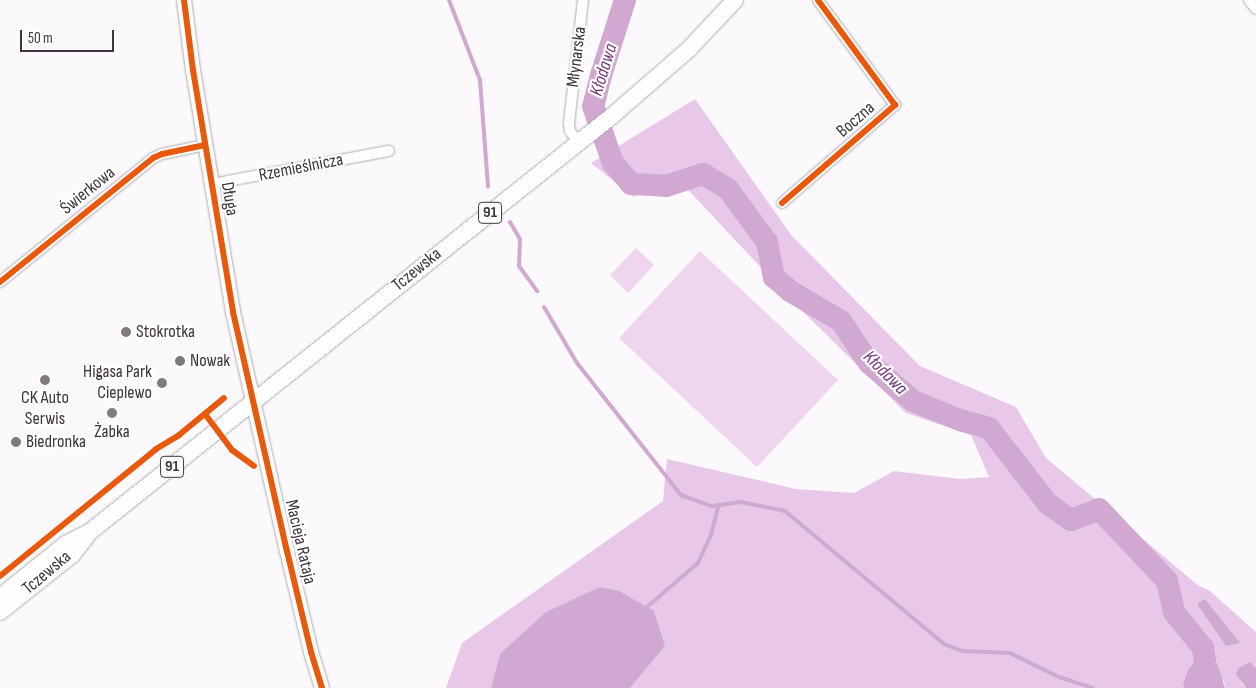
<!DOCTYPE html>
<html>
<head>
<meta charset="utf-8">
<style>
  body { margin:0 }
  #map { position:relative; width:1256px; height:688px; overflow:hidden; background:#fcf9fc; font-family:"Sofia Sans Condensed",sans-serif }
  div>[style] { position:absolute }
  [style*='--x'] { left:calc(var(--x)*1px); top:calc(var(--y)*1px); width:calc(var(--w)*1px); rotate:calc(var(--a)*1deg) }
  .green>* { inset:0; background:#efd5ee }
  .forest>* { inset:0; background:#e8c8e8 }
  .water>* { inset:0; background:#d0a8d0 }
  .stream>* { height:4px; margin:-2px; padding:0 2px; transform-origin:2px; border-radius:2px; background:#d0a8d0 }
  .river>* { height:22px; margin:-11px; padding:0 11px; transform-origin:11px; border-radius:11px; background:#d0a8d0 }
  .roads { filter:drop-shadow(0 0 1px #b1abb1) drop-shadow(0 0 1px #b1abb1) }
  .street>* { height:10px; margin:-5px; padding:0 5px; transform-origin:5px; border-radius:5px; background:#fffeff }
  .secondary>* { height:14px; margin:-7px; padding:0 7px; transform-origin:7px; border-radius:7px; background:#fffeff }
  .primary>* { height:16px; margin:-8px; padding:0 8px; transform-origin:8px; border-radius:8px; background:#fffeff }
  .cycleway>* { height:6px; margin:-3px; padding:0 3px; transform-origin:3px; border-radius:3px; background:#e8590c }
  .dots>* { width:14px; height:14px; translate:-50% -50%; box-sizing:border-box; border:2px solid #fff; border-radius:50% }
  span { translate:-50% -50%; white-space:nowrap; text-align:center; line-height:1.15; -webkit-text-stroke:4.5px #fff; paint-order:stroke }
  .shield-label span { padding:1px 4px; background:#fff; border:1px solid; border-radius:4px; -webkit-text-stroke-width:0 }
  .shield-label { font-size:16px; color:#3d343d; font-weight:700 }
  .street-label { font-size:18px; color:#3d343d }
  .poi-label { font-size:18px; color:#3d343d }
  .left { translate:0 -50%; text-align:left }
  .right { translate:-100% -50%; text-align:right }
  .water-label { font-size:19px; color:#7c397d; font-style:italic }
  .scale { position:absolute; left:20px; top:30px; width:94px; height:22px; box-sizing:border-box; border:2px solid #3d343d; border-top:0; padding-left:6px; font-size:15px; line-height:18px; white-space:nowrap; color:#3d343d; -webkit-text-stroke:4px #fff; paint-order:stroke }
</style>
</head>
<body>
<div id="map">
  <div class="green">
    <i style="clip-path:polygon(636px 248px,654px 265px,628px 293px,610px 275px)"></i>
    <i style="clip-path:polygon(700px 251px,838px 380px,757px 467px,619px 338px)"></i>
  </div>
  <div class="forest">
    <i style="clip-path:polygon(695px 99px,792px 236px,920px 366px,1016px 407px,1046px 458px,1199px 586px,1210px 591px,1256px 632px,1256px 668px,1249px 662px,1241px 683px,1246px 688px,1225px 688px,1224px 680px,1183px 685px,1184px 688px,630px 688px,665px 646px,500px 654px,491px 688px,446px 688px,462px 643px,663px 501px,667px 459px,796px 489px,854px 493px,894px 471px,960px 479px,989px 477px,971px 435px,906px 413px,796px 305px,677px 178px,634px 197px,591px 163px)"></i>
  </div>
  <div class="water">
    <i style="clip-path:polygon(600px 587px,619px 591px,654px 611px,665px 646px,630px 688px,491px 688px,500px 654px,546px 612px)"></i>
    <i style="clip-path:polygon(1205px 599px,1240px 643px,1226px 646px,1197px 604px)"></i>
    <i style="clip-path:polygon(1199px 656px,1218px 665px,1225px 688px,1184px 688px,1183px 685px,1188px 670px)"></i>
    <i style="clip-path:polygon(1250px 662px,1256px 668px,1256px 688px,1246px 688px,1236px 674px,1239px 668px)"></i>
  </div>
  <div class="stream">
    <i style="--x:449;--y:0;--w:86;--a:68.8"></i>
    <i style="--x:480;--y:80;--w:107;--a:85.7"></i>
    <i style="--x:510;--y:222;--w:20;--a:60"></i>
    <i style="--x:520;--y:239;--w:27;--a:92"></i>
    <i style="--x:519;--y:266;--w:31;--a:54"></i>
    <i style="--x:544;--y:307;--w:65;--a:59.5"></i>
    <i style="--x:577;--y:363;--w:168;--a:51.8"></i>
    <i style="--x:681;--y:495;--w:33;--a:20"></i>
    <i style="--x:712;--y:506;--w:29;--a:-8"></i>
    <i style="--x:741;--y:502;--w:45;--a:11.6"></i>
    <i style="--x:785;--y:511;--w:207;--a:39.9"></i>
    <i style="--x:944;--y:644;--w:19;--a:21"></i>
    <i style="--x:962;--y:651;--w:48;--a:2.4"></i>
    <i style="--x:1010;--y:653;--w:55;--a:26.1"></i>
    <i style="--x:1059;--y:677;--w:35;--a:18"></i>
    <i style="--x:647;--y:607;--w:67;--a:-40.8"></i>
    <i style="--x:698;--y:563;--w:31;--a:-65"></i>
    <i style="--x:711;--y:535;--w:30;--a:-76"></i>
  </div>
  <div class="river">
    <i style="--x:625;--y:0;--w:79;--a:107.7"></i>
    <i style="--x:601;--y:75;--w:32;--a:104"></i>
    <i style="--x:593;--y:106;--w:60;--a:70.7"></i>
    <i style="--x:613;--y:163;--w:28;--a:49"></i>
    <i style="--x:631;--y:184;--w:35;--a:3"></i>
    <i style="--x:666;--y:186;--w:39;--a:-18"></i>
    <i style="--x:703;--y:174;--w:29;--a:31"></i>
    <i style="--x:728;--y:189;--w:66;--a:53.7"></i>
    <i style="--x:767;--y:242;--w:36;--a:79"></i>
    <i style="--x:774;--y:277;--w:21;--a:41"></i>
    <i style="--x:790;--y:291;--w:59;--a:30.5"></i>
    <i style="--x:841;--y:321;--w:50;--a:56.3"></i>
    <i style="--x:869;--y:363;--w:58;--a:40.8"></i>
    <i style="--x:913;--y:401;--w:51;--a:22"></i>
    <i style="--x:960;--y:420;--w:30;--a:15"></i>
    <i style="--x:989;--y:428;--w:96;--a:52.2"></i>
    <i style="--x:1048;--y:504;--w:28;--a:35"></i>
    <i style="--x:1071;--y:520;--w:30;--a:-21"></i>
    <i style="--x:1099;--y:509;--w:99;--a:46.6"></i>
    <i style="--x:1167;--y:581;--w:32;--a:77"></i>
    <i style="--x:1174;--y:612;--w:46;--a:51.1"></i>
    <i style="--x:1203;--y:648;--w:40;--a:81.5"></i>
  </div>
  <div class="roads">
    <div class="street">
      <i style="--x:1249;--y:0;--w:11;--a:52"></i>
      <i style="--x:578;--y:142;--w:14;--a:-126"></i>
      <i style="--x:570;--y:131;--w:8;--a:-97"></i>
      <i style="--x:569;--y:123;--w:124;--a:-83.5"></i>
      <i style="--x:212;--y:184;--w:180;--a:-10.6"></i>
      <i style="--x:782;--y:203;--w:150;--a:-40.9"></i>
      <i style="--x:895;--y:105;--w:130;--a:-126.3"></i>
      <i style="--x:0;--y:282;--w:197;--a:-39"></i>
      <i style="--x:153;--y:158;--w:10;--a:-24"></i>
      <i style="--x:162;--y:154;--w:44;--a:-11.8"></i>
    </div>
    <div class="secondary">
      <i style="--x:184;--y:0;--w:71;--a:82.7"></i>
      <i style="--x:193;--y:70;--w:245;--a:80.6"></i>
      <i style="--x:233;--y:312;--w:245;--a:77.3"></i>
      <i style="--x:287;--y:551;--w:104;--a:76.6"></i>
      <i style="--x:311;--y:652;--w:38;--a:73"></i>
    </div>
    <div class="primary">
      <i style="--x:0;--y:597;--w:85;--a:-38.8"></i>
      <i style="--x:66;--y:544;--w:28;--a:-27"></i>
      <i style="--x:91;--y:531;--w:666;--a:-38.54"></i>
      <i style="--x:612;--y:116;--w:102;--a:-41"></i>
      <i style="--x:689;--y:49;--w:67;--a:-46.8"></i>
      <i style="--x:0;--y:612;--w:92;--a:-38.4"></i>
      <i style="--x:72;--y:555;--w:23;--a:-52"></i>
    </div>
  </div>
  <div class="cycleway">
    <i style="--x:184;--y:0;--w:71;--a:82.7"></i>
    <i style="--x:193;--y:70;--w:245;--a:80.6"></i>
    <i style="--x:233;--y:312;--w:245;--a:77.3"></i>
    <i style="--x:287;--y:551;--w:104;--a:76.6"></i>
    <i style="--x:311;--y:652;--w:38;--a:73"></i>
    <i style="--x:782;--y:203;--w:150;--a:-40.9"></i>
    <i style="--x:895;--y:105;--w:130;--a:-126.3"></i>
    <i style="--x:0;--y:282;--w:197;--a:-39"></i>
    <i style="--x:153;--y:158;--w:10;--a:-24"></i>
    <i style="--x:162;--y:154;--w:44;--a:-11.8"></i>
    <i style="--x:205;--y:414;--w:45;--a:53.1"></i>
    <i style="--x:232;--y:450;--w:27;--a:36"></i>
    <i style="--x:0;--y:576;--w:201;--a:-39.1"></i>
    <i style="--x:156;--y:449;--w:27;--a:-31"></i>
    <i style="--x:179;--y:435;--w:58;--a:-39.4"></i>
  </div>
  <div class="dots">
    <i style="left:126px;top:332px;background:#807980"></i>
    <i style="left:180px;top:361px;background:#807980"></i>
    <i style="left:45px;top:380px;background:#807980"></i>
    <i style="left:162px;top:383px;background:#807980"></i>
    <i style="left:112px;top:413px;background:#807980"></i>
    <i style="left:16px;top:442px;background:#807980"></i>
  </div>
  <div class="shield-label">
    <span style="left:490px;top:213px">91</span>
    <span style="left:172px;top:467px">91</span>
  </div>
  <div class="street-label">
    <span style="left:577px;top:57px;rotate:-83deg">Młynarska</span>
    <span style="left:856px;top:120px;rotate:-41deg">Boczna</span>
    <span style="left:301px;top:168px;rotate:-11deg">Rzemieślnicza</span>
    <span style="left:88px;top:191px;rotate:-39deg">Świerkowa</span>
    <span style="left:229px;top:199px;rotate:81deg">Długa</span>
    <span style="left:417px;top:270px;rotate:-39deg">Tczewska</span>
    <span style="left:300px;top:542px;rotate:77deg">Macieja Rataja</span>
    <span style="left:47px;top:573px;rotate:-40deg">Tczewska</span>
  </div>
  <div class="poi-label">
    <span class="left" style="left:136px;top:332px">Stokrotka</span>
    <span class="left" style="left:190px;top:361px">Nowak</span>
    <span class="right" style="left:152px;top:383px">Higasa Park<br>Cieplewo</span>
    <span style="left:45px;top:409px">CK Auto<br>Serwis</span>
    <span style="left:112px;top:432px">Żabka</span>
    <span class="left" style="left:26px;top:442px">Biedronka</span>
  </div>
  <div class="water-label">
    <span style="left:604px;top:70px;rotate:-73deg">Kłodawa</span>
    <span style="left:885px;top:373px;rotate:45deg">Kłodawa</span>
  </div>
  <div class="scale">50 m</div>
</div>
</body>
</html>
